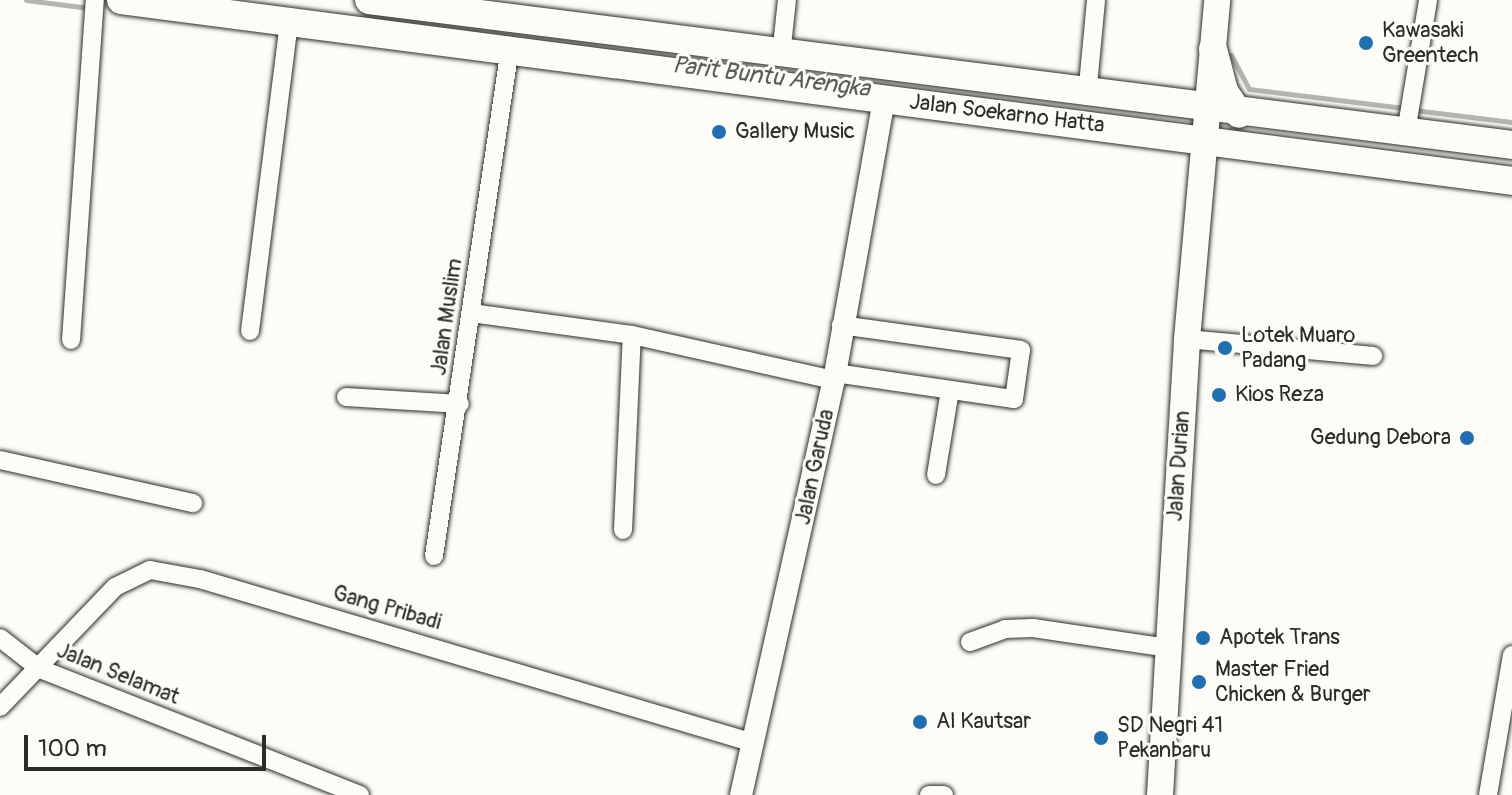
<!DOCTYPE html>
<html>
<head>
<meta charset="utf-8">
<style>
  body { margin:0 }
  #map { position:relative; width:1512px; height:795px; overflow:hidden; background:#fdfcf7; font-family:Pangolin,sans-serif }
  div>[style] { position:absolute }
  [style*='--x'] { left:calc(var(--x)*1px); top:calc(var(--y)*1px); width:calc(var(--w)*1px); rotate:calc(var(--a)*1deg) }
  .stream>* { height:5px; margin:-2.5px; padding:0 2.5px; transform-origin:2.5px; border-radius:2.5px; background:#b5b4b1 }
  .roads { filter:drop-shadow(0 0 2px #2b2b2b) drop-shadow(0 0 2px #2b2b2b) }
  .minor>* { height:18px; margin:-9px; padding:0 9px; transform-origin:9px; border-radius:9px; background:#fdfcf7 }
  .tertiary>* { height:22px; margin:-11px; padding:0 11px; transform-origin:11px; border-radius:11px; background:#fdfcf7 }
  .secondary>* { height:26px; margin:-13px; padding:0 13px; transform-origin:13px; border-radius:13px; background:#fdfcf7 }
  .primary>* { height:28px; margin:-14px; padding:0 14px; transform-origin:14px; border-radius:14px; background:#fdfcf7 }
  .dots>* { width:22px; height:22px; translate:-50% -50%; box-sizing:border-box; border:4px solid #fdfcf7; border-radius:50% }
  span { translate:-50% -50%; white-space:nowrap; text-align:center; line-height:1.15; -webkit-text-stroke:6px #fdfcf7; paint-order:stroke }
  .poi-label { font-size:22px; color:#2b2b2b }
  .left { translate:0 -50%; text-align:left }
  .right { translate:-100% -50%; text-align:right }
  .street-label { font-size:22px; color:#2b2b2b }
  .water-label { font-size:24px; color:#5b5b5a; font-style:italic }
  .scale { position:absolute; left:24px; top:735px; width:242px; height:36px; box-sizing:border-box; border:4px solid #2b2b2b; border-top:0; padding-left:10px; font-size:24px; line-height:28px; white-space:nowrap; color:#2b2b2b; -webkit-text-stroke:6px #fdfcf7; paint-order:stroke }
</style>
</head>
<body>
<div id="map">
  <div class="stream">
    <i style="--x:26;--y:0;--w:64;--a:7.2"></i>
    <i style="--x:1231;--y:55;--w:38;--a:62"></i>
    <i style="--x:1249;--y:89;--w:156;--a:7"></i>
    <i style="--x:1414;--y:110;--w:99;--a:7"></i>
  </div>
  <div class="roads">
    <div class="minor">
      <i style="--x:781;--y:55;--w:55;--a:-83.8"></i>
      <i style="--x:1087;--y:96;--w:96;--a:-84.6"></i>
      <i style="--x:1406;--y:132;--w:134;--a:-80.5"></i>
      <i style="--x:471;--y:313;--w:162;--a:7.8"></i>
      <i style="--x:632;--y:335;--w:207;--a:12.6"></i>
      <i style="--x:250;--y:331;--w:310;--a:-82.8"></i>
      <i style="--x:1187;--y:339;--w:187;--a:5.2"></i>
      <i style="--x:71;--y:340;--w:341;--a:-86"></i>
      <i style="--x:835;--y:373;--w:181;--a:8.3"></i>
      <i style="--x:1014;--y:399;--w:49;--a:-81.9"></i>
      <i style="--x:1021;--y:350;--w:182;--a:-172.1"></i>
      <i style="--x:346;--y:397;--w:114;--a:3.5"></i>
      <i style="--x:0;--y:460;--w:198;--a:12.6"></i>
      <i style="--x:936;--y:475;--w:86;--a:-80.6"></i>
      <i style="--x:623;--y:530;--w:195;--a:-87.4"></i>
      <i style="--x:434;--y:556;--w:514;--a:-81.49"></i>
      <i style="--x:0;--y:638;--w:51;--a:37.8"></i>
      <i style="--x:40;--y:669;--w:344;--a:21.5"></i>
      <i style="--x:970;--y:642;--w:37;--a:-20"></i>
      <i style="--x:1005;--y:629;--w:28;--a:-2"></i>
      <i style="--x:1033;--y:628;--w:136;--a:8.4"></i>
      <i style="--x:0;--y:707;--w:166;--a:-46.2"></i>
      <i style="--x:115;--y:587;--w:39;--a:-26"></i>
      <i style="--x:150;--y:570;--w:51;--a:10.2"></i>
      <i style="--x:200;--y:579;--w:578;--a:16.49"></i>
      <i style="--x:929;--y:795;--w:15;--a:0"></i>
      <i style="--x:1488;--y:795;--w:142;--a:-80.3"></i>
    </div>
    <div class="tertiary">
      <i style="--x:741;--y:795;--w:425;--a:-77.4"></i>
      <i style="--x:834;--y:380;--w:285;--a:-79.9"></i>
    </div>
    <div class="secondary">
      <i style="--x:1160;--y:795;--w:457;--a:-86.6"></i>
      <i style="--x:1187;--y:339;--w:340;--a:-84.9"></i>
    </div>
    <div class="primary">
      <i style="--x:121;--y:0;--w:1403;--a:7.41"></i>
      <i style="--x:369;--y:0;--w:1152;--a:7.23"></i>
      <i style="--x:1213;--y:49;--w:43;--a:75.3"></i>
      <i style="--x:1224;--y:91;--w:27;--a:57"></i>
    </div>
  </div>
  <div class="dots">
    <i style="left:1366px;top:43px;background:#1f6fb2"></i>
    <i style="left:719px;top:132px;background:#1f6fb2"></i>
    <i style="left:1225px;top:348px;background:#1f6fb2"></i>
    <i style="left:1219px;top:395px;background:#1f6fb2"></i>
    <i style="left:1467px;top:438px;background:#1f6fb2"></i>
    <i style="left:1203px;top:638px;background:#1f6fb2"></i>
    <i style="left:1199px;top:682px;background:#1f6fb2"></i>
    <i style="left:920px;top:722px;background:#1f6fb2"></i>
    <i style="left:1101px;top:738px;background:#1f6fb2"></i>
  </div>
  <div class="poi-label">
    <span class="left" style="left:1382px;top:43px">Kawasaki<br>Greentech</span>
    <span class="left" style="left:735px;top:132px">Gallery Music</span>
    <span class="left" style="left:1241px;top:348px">Lotek Muaro<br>Padang</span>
    <span class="left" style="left:1235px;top:395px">Kios Reza</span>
    <span class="right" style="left:1451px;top:438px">Gedung Debora</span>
    <span class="left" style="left:1219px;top:638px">Apotek Trans</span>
    <span class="left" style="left:1215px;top:682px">Master Fried<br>Chicken &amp; Burger</span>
    <span class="left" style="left:936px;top:722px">Al Kautsar</span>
    <span class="left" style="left:1117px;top:738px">SD Negri 41<br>Pekanbaru</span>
  </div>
  <div class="street-label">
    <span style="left:1007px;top:114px;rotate:7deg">Jalan Soekarno Hatta</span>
    <span style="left:447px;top:317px;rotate:-82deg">Jalan Muslim</span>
    <span style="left:1179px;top:466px;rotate:-86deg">Jalan Durian</span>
    <span style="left:815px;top:467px;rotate:-78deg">Jalan Garuda</span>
    <span style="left:387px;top:608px;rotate:16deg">Gang Pribadi</span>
    <span style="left:118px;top:674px;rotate:22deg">Jalan Selamat</span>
  </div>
  <div class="water-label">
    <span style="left:771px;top:77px;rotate:7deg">Parit Buntu Arengka</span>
  </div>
  <div class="scale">100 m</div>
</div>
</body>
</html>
